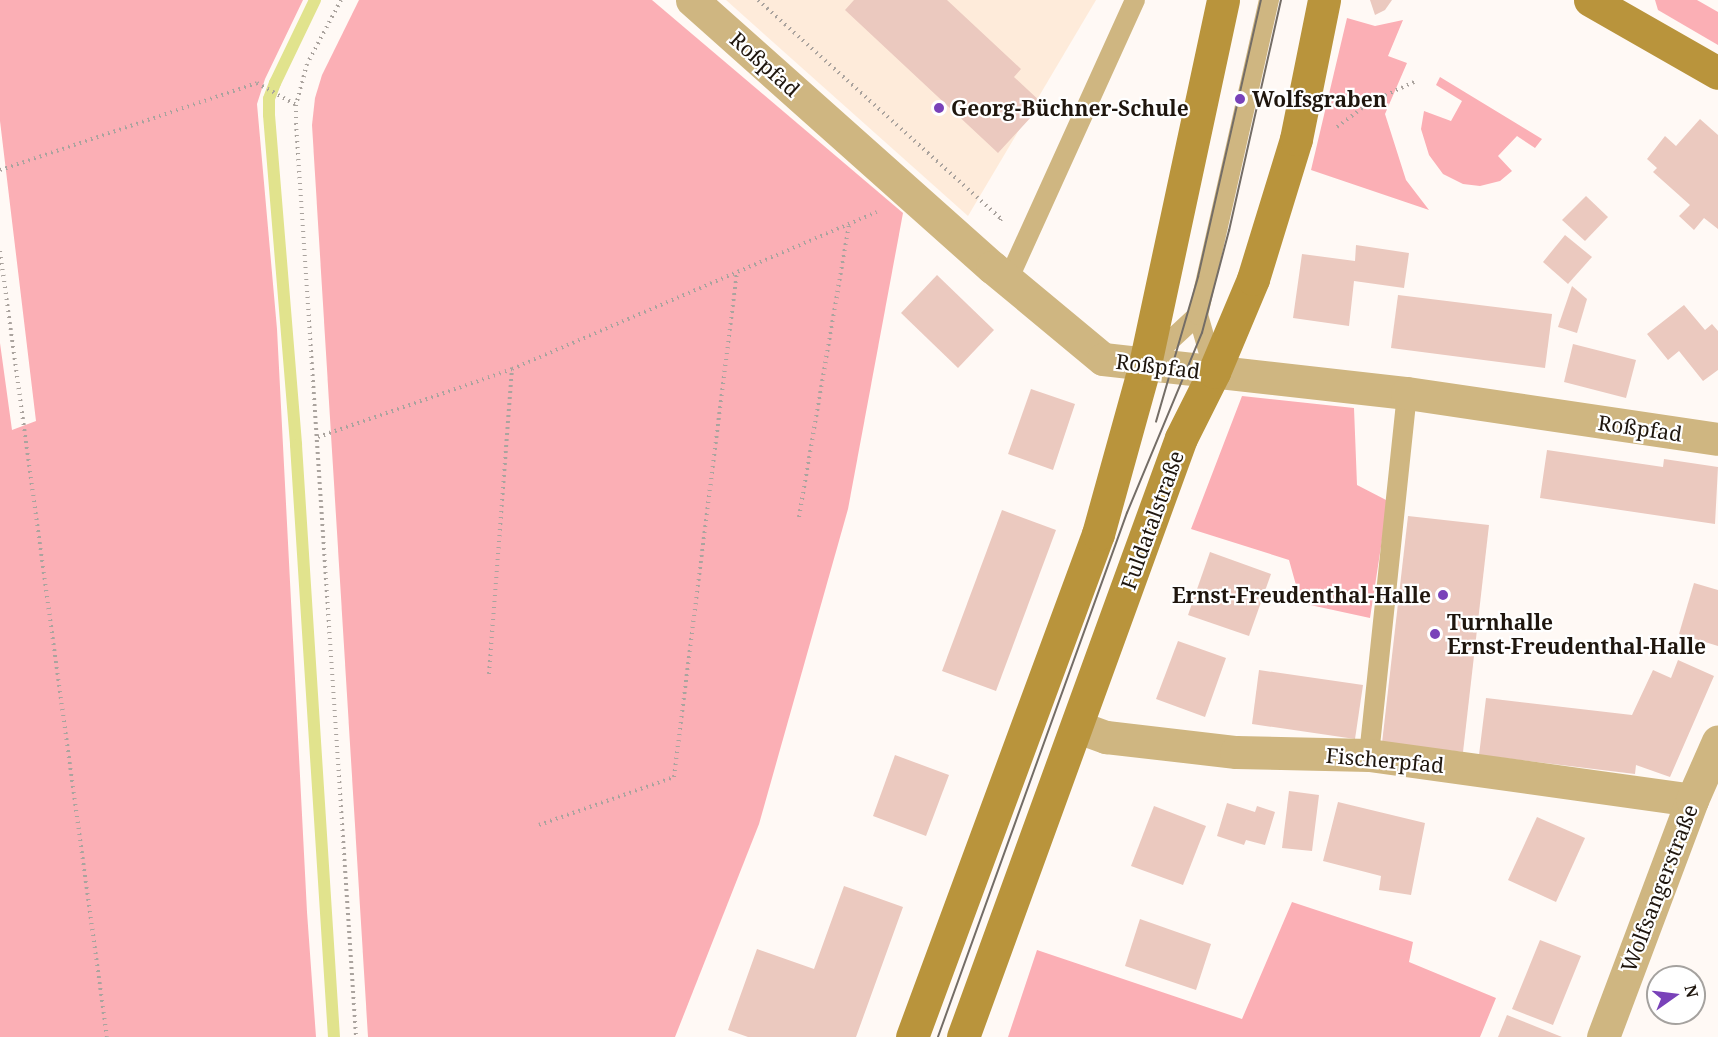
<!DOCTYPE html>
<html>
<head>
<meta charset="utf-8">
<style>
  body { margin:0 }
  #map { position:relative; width:1718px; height:1037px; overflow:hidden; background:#fff9f5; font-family:"Noto Serif",serif }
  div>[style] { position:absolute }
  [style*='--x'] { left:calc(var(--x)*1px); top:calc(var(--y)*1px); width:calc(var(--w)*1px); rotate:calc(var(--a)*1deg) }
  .built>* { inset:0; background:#feebda }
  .green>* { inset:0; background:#fbafb5 }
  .stream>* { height:12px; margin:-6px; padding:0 6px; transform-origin:6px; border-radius:6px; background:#e1e38d }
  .building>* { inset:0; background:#ebc9bf }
  .path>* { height:4px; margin-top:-2px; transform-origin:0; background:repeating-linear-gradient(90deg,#aaa39e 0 1.5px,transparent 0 6px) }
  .lane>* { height:20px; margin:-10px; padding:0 10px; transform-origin:10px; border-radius:10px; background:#cfb681 }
  .street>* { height:33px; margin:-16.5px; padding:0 16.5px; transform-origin:16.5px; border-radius:16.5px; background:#cfb681 }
  .secondary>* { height:33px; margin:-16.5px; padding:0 16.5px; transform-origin:16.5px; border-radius:16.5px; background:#b9943c }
  .tram>* { height:1.5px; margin:-0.75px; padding:0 0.75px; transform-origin:0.75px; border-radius:0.75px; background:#746d66 }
  .dots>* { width:16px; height:16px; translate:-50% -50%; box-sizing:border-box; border:3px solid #fff; border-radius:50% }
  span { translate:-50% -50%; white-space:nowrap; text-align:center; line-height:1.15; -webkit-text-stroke:4.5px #fff; paint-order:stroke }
  .street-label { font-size:21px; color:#1f160e }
  .poi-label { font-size:21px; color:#1f160e; font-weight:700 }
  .left { translate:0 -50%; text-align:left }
  .right { translate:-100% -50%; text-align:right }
  .north { position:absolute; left:1646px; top:965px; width:60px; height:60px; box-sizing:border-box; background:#fff; border:2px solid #a5a29f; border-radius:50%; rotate:76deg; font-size:16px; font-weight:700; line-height:24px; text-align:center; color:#1f160e }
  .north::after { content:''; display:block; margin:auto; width:21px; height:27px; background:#7942b9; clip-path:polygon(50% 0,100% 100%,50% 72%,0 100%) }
</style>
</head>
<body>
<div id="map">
  <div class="built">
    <i style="clip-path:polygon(726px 0,1096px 0,968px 216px)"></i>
  </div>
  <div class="green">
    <i style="clip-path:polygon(0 0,303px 0,265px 79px,257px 104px,277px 329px,307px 912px,316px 1037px,0 1037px,0 343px,12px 430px,36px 421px,0 121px)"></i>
    <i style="clip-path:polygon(359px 0,652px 0,903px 213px,848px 509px,759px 824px,675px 1037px,368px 1037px,312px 125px,315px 98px,322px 75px)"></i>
    <i style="clip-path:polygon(1655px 0,1697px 0,1718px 12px,1718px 45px,1658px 10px)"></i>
    <i style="clip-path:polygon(1347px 18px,1375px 26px,1403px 20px,1388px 56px,1407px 63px,1385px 114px,1406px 180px,1429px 210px,1311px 170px)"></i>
    <i style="clip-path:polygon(1440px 77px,1542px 139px,1535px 148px,1517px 136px,1498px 156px,1512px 171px,1500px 181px,1480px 186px,1463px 184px,1443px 174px,1429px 155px,1421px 129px,1424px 111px,1451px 121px,1462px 101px,1436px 85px)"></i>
    <i style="clip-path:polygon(1242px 396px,1354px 408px,1357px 485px,1388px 501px,1370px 618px,1301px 603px,1289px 560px,1191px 529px)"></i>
    <i style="clip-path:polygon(1292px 902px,1413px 942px,1409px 962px,1496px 998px,1480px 1037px,1008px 1037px,1037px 950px,1242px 1019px)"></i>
  </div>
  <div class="stream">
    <i style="--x:315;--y:0;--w:92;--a:115.7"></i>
    <i style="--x:275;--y:83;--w:17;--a:111"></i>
    <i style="--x:269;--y:99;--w:16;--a:90"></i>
    <i style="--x:269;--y:115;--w:331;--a:85.3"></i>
    <i style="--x:296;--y:445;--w:593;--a:86.33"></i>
  </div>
  <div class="building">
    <i style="clip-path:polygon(854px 0,947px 0,1021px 69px,1014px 77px,1043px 104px,998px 153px,845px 10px)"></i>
    <i style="clip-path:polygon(1370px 0,1392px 0,1385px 10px,1375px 15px)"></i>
    <i style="clip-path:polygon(1700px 119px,1718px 135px,1718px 229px,1704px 218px,1694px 230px,1679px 216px,1690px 205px,1653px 172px,1657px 168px,1647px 159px,1665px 136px,1676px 146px)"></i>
    <i style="clip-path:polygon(1586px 196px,1608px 217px,1585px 241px,1562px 220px)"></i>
    <i style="clip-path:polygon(1565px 235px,1592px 257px,1568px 284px,1543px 262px)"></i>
    <i style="clip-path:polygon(1356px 245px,1409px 253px,1404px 288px,1354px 281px,1349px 326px,1293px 318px,1302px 254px,1355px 261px)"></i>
    <i style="clip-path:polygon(937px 275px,994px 330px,958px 368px,901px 313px)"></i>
    <i style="clip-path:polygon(1572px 286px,1587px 299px,1577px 333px,1558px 327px)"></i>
    <i style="clip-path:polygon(1398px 295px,1552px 314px,1545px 368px,1391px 348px)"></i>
    <i style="clip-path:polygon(1684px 305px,1705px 330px,1712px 324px,1718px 331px,1718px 370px,1703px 381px,1679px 351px,1668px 360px,1647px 334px)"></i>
    <i style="clip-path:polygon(1573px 344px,1636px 360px,1626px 398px,1564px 382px)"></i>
    <i style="clip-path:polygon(1031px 389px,1075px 404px,1053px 470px,1008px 454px)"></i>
    <i style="clip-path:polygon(1547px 450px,1663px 467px,1664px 459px,1718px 467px,1715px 524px,1540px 498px)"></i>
    <i style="clip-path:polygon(1002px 510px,1056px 530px,996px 691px,942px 671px)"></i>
    <i style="clip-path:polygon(1408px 516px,1489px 525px,1463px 752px,1382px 743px)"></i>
    <i style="clip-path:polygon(1210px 552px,1271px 574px,1249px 636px,1188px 615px)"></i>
    <i style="clip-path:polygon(1694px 583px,1718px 590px,1718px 646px,1679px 634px)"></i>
    <i style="clip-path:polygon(1178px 641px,1226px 658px,1205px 717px,1156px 699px)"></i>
    <i style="clip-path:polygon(1678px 660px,1714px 676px,1670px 777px,1636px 765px,1635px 774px,1479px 755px,1486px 698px,1632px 715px,1653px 670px,1671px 678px)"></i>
    <i style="clip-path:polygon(1259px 670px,1363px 685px,1355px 739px,1252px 724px)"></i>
    <i style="clip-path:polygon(895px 755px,949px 775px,926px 836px,873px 816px)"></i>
    <i style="clip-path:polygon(1289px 791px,1319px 795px,1312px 851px,1282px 848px)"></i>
    <i style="clip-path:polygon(1338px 802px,1425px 823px,1411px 895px,1379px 890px,1381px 876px,1323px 861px)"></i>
    <i style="clip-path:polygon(1227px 803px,1255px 812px,1257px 806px,1275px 812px,1265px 845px,1246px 840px,1244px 845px,1217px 836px)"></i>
    <i style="clip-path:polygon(1154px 806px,1206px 826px,1183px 885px,1131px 866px)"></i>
    <i style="clip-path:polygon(1537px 817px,1585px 838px,1556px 902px,1508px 880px)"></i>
    <i style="clip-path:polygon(844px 886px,903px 907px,856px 1037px,748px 1037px,728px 1030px,757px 949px,814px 969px)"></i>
    <i style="clip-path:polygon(1140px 919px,1211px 944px,1196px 990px,1125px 966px)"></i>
    <i style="clip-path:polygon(1540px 940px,1581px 956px,1553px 1025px,1512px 1009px)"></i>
    <i style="clip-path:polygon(1507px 1015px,1562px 1037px,1498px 1037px)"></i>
  </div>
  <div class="path">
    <i style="--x:341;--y:0;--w:72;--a:118"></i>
    <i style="--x:307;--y:64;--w:42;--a:105"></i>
    <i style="--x:296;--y:105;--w:18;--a:90"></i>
    <i style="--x:296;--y:123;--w:916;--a:86.24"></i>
    <i style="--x:758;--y:0;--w:327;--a:42"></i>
    <i style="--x:1001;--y:219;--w:2;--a:117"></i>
    <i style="--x:1337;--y:127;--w:40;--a:-37"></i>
    <i style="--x:1369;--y:103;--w:52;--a:-25.1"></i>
    <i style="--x:0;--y:170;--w:271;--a:-18.7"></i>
    <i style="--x:257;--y:83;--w:45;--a:29.4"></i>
    <i style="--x:0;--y:251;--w:793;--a:82.25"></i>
    <i style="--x:318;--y:437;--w:206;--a:-19.3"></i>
    <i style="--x:512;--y:369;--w:397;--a:-23.3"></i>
    <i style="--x:799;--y:517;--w:297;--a:-80.3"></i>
    <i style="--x:489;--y:674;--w:306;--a:-85.7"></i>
    <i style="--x:539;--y:825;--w:143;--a:-19.6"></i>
    <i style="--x:674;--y:777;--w:509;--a:-82.89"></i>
  </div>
  <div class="lane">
    <i style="--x:1008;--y:280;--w:307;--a:-65.6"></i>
    <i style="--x:1147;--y:362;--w:69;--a:-42.7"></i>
    <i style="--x:1214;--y:371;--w:58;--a:-105.9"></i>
    <i style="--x:1198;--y:315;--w:323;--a:-77.3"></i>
    <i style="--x:1369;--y:755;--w:364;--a:-84"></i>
  </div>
  <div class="street">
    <i style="--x:692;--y:0;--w:402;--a:41.7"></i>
    <i style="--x:992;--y:267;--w:144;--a:39.7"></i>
    <i style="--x:1103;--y:359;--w:306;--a:6.4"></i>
    <i style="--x:1407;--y:393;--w:314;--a:8.4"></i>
    <i style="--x:1078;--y:727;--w:30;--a:20"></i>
    <i style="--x:1106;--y:737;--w:131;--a:6.6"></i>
    <i style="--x:1236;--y:752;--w:133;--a:1.3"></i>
    <i style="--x:1369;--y:755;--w:326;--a:7.9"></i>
    <i style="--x:1603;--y:1037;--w:253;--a:-69.4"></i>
    <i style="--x:1692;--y:800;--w:64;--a:-66.2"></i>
  </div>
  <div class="secondary">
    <i style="--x:1590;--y:0;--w:147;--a:29.7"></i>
    <i style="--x:912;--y:1037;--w:536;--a:-69.71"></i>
    <i style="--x:1098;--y:534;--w:176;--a:-74.5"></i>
    <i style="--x:1145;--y:364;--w:372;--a:-77.9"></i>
    <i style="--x:963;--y:1037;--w:637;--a:-70"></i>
    <i style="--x:1181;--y:438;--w:74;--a:-63.4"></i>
    <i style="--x:1214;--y:372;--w:101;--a:-67.2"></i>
    <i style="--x:1253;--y:279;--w:146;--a:-72.9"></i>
    <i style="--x:1296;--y:139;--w:142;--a:-78.6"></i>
  </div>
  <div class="tram">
    <i style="--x:1156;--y:422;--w:151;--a:-73.8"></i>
    <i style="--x:1198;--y:277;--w:284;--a:-77.2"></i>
    <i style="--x:938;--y:1037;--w:557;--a:-70.17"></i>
    <i style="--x:1127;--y:513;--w:195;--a:-67.4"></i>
    <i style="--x:1202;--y:333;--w:106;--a:-75.2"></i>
    <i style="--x:1229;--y:231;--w:237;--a:-77.3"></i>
  </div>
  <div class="dots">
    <i style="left:1240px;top:99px;background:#7942b9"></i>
    <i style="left:939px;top:108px;background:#7942b9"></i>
    <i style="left:1443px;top:595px;background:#7942b9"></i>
    <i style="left:1435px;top:634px;background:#7942b9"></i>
  </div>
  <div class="street-label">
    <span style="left:765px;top:64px;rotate:42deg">Roßpfad</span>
    <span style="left:1158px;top:366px;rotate:7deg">Roßpfad</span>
    <span style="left:1640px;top:428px;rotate:8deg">Roßpfad</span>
    <span style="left:1152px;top:520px;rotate:-70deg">Fuldatalstraße</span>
    <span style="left:1385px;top:760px;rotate:5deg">Fischerpfad</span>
    <span style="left:1659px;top:888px;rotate:-69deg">Wolfsangerstraße</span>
  </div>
  <div class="poi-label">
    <span class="left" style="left:1252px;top:99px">Wolfsgraben</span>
    <span class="left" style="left:951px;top:108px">Georg-Büchner-Schule</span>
    <span class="right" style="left:1431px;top:595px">Ernst-Freudenthal-Halle</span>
    <span class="left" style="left:1447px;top:634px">Turnhalle<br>Ernst‐Freudenthal‐Halle</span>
  </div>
  <div class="north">N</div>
</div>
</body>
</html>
